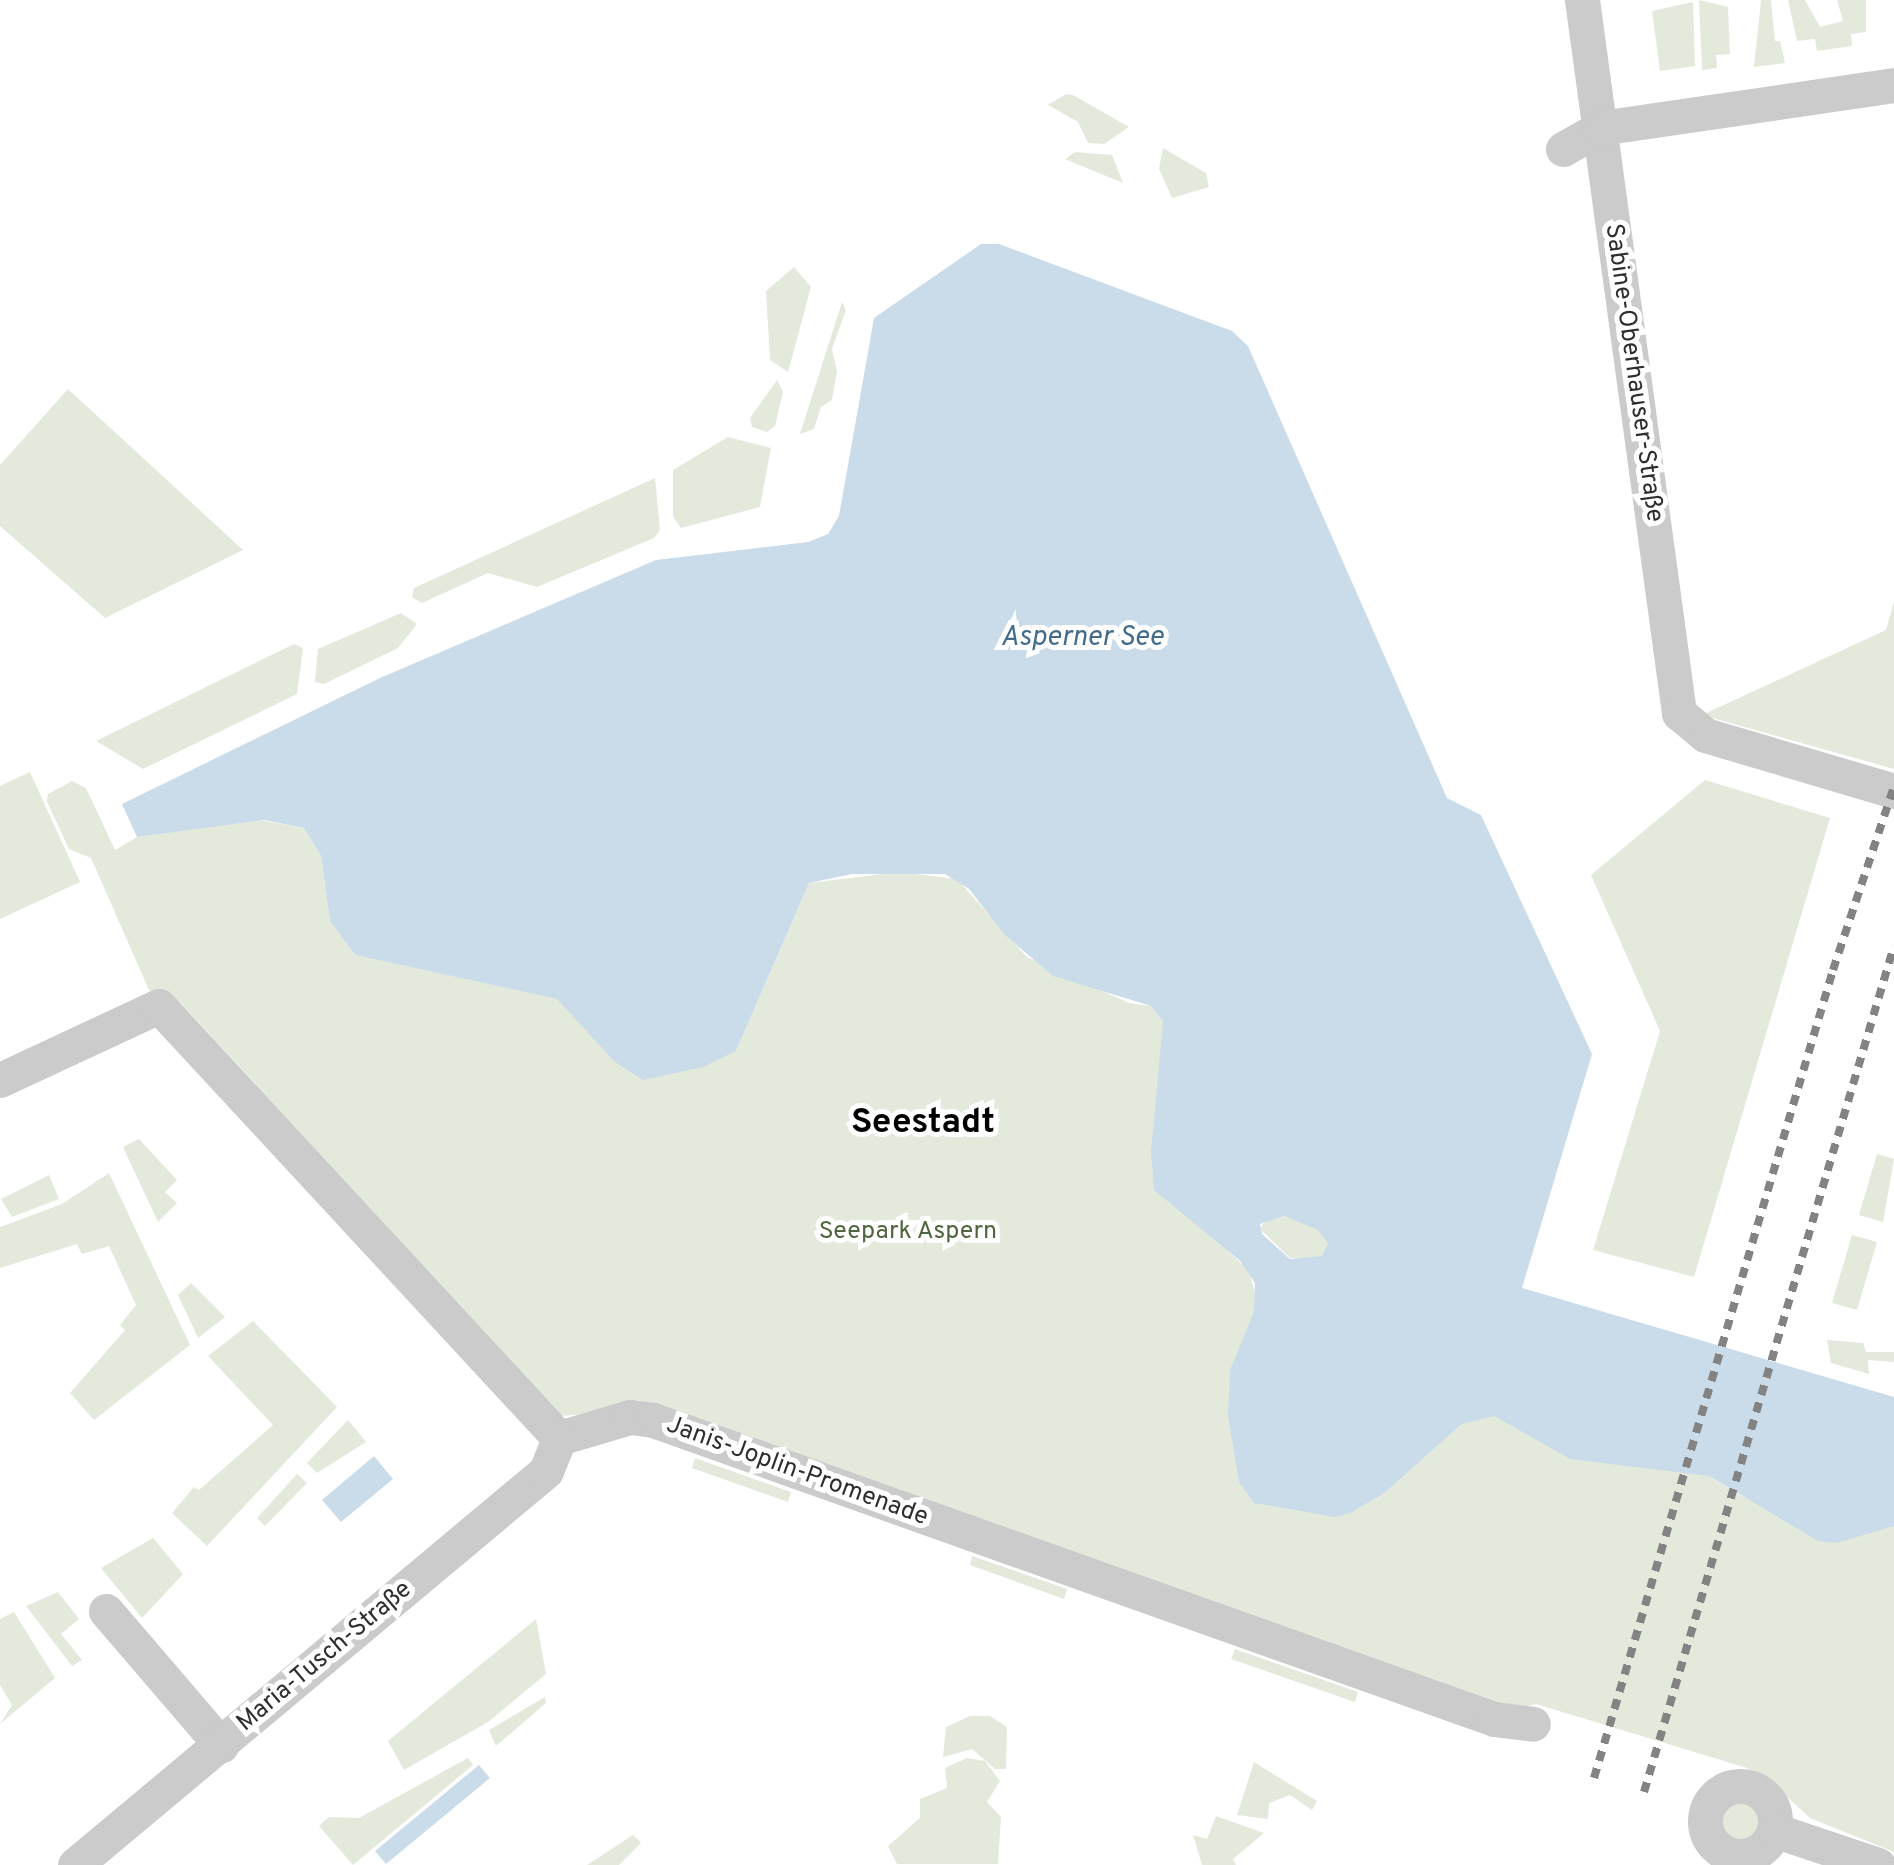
<!DOCTYPE html>
<html>
<head>
<meta charset="utf-8">
<style>
  body { margin:0 }
  #map { position:relative; width:1894px; height:1865px; overflow:hidden; background:#fff; font-family:Overpass,sans-serif }
  div>[style] { position:absolute }
  [style*='--x'] { left:calc(var(--x)*1px); top:calc(var(--y)*1px); width:calc(var(--w)*1px); rotate:calc(var(--a)*1deg) }
  .green>* { inset:0; background:#e3eadc }
  .round { border-radius:50% }
  .water>* { inset:0; background:#cadce9 }
  .minor>* { height:35px; margin:-17.5px; padding:0 17.5px; transform-origin:17.5px; border-radius:17.5px; background:#cbcbcb }
  .minor>.ring { margin:-17.5px; padding:0; box-sizing:content-box; background:none; border:35px solid #cbcbcb; border-radius:50% }
  .rail>* { height:8px; margin-top:-4px; transform-origin:0; background:repeating-linear-gradient(90deg,#838383 0 10px,transparent 0 18px) }
  span { translate:-50% -50%; white-space:nowrap; text-align:center; line-height:1.15; -webkit-text-stroke:10px #fff; paint-order:stroke }
  .street-label { font-size:25px; color:#2e2e2e }
  .park-label { font-size:25px; color:#50663e }
  .water-label { font-size:28px; color:#426c8a; font-style:italic }
  .district-label { font-size:35px; color:#000; font-weight:700 }
</style>
</head>
<body>
<div id="map">
  <div class="green">
    <i style="clip-path:polygon(1699px 0,1728px 7px,1730px 54px,1716px 55px,1717px 68px,1702px 70px)"></i>
    <i style="clip-path:polygon(1761px 0,1771px 0,1775px 41px,1780px 41px,1785px 63px,1754px 67px)"></i>
    <i style="clip-path:polygon(1788px 0,1805px 0,1820px 27px,1843px 21px,1837px 0,1866px 0,1866px 32px,1851px 34px,1852px 46px,1817px 51px,1815px 39px,1797px 41px)"></i>
    <i style="clip-path:polygon(1693px 2px,1695px 66px,1660px 71px,1652px 11px)"></i>
    <i style="clip-path:polygon(1066px 94px,1073px 95px,1129px 127px,1104px 144px,1088px 143px,1078px 122px,1048px 105px)"></i>
    <i style="clip-path:polygon(1163px 148px,1206px 173px,1209px 187px,1172px 198px,1159px 169px)"></i>
    <i style="clip-path:polygon(1075px 152px,1112px 155px,1123px 183px,1065px 159px)"></i>
    <i style="clip-path:polygon(794px 267px,811px 287px,788px 372px,770px 360px,766px 291px)"></i>
    <i style="clip-path:polygon(842px 302px,846px 310px,832px 349px,837px 371px,832px 400px,821px 407px,814px 429px,800px 434px)"></i>
    <i style="clip-path:polygon(777px 380px,783px 392px,775px 426px,767px 432px,752px 427px,750px 418px)"></i>
    <i style="clip-path:polygon(68px 389px,243px 550px,105px 618px,0 526px,0 465px)"></i>
    <i style="clip-path:polygon(728px 437px,771px 448px,760px 507px,681px 528px,673px 517px,673px 470px)"></i>
    <i style="clip-path:polygon(655px 478px,660px 530px,654px 538px,537px 587px,488px 573px,422px 603px,412px 597px,414px 588px)"></i>
    <i style="clip-path:polygon(1894px 601px,1894px 769px,1702px 715px,1886px 630px)"></i>
    <i style="clip-path:polygon(401px 613px,417px 624px,398px 648px,324px 684px,315px 682px,318px 649px)"></i>
    <i style="clip-path:polygon(294px 644px,303px 648px,297px 694px,143px 769px,96px 741px)"></i>
    <i style="clip-path:polygon(30px 772px,80px 882px,0 919px,0 786px)"></i>
    <i style="clip-path:polygon(1705px 780px,1830px 818px,1694px 1277px,1593px 1250px,1660px 1031px,1591px 875px)"></i>
    <i style="clip-path:polygon(72px 781px,86px 788px,115px 850px,137px 837px,219px 825px,231px 815px,304px 828px,321px 856px,330px 921px,355px 955px,545px 996px,550px 988px,736px 1051px,809px 883px,899px 872px,957px 879px,1027px 957px,1129px 1003px,1151px 1006px,1163px 1021px,1164px 1051px,1228px 1251px,1249px 1271px,1257px 1300px,1419px 1462px,1462px 1424px,1506px 1410px,1573px 1459px,1678px 1468px,1709px 1476px,1745px 1498px,1894px 1516px,1894px 1852px,1810px 1818px,1767px 1778px,1747px 1768px,1536px 1704px,1507px 1711px,648px 1408px,561px 1416px,180px 1002px,149px 990px,91px 858px,69px 849px,47px 802px,48px 794px)"></i>
    <i style="clip-path:polygon(139px 1139px,177px 1180px,165px 1192px,177px 1203px,158px 1222px,123px 1147px)"></i>
    <i style="clip-path:polygon(1877px 1154px,1894px 1159px,1883px 1222px,1859px 1215px)"></i>
    <i style="clip-path:polygon(109px 1173px,190px 1345px,94px 1420px,70px 1393px,125px 1330px,120px 1325px,136px 1305px,109px 1246px,82px 1254px,77px 1244px,0 1268px,0 1227px,62px 1204px)"></i>
    <i style="clip-path:polygon(49px 1175px,59px 1199px,12px 1217px,1px 1199px)"></i>
    <i style="clip-path:polygon(1286px 1216px,1299px 1217px,1345px 1248px,1318px 1258px,1290px 1258px,1260px 1229px,1265px 1221px)"></i>
    <i style="clip-path:polygon(1852px 1235px,1877px 1242px,1857px 1310px,1832px 1303px)"></i>
    <i style="clip-path:polygon(191px 1283px,225px 1317px,198px 1338px,178px 1295px)"></i>
    <i style="clip-path:polygon(253px 1321px,337px 1407px,207px 1546px,172px 1513px,194px 1487px,199px 1490px,273px 1425px,208px 1356px)"></i>
    <i style="clip-path:polygon(1827px 1340px,1863px 1343px,1866px 1352px,1894px 1352px,1894px 1362px,1868px 1360px,1869px 1374px,1831px 1363px)"></i>
    <i style="clip-path:polygon(348px 1420px,366px 1442px,317px 1473px,307px 1463px)"></i>
    <i style="clip-path:polygon(695px 1458px,791px 1492px,788px 1502px,692px 1468px)"></i>
    <i style="clip-path:polygon(297px 1474px,307px 1483px,265px 1526px,257px 1518px)"></i>
    <i style="clip-path:polygon(153px 1538px,183px 1574px,142px 1618px,101px 1568px)"></i>
    <i style="clip-path:polygon(972px 1556px,1067px 1589px,1064px 1599px,970px 1565px)"></i>
    <i style="clip-path:polygon(58px 1592px,79px 1619px,61px 1634px,82px 1660px,72px 1666px,26px 1606px)"></i>
    <i style="clip-path:polygon(14px 1612px,55px 1678px,0 1724px,12px 1705px,0 1685px,0 1619px)"></i>
    <i style="clip-path:polygon(536px 1619px,546px 1674px,488px 1722px,404px 1770px,388px 1741px)"></i>
    <i style="clip-path:polygon(1235px 1649px,1358px 1692px,1355px 1702px,1231px 1659px)"></i>
    <i style="clip-path:polygon(545px 1697px,546px 1703px,496px 1746px,489px 1730px)"></i>
    <i style="clip-path:polygon(970px 1716px,990px 1716px,1007px 1727px,1006px 1769px,995px 1769px,972px 1749px,943px 1757px,946px 1727px)"></i>
    <i style="clip-path:polygon(468px 1758px,473px 1765px,353px 1865px,319px 1826px,329px 1817px,359px 1818px)"></i>
    <i style="clip-path:polygon(967px 1758px,985px 1761px,1000px 1781px,987px 1802px,1001px 1817px,998px 1864px,897px 1864px,888px 1846px,920px 1818px,920px 1799px,947px 1788px,945px 1768px)"></i>
    <i style="clip-path:polygon(1254px 1762px,1317px 1801px,1312px 1810px,1290px 1795px,1269px 1803px,1268px 1819px,1237px 1815px)"></i>
    <i class="round" style="left:1720px;top:1802px;width:42px;height:42px"></i>
    <i style="clip-path:polygon(1216px 1816px,1264px 1833px,1233px 1859px,1236px 1865px,1202px 1865px,1193px 1835px,1207px 1839px)"></i>
    <i style="clip-path:polygon(633px 1835px,641px 1843px,619px 1865px,587px 1865px)"></i>
  </div>
  <div class="water">
    <i style="clip-path:polygon(evenodd,981px 244px,999px 244px,1232px 331px,1248px 346px,1447px 798px,1481px 815px,1592px 1054px,1522px 1288px,1894px 1397px,1894px 1526px,1837px 1543px,1818px 1541px,1709px 1476px,1570px 1459px,1494px 1416px,1462px 1424px,1383px 1494px,1350px 1513px,1335px 1517px,1254px 1503px,1239px 1482px,1228px 1416px,1230px 1370px,1254px 1312px,1255px 1283px,1240px 1261px,1154px 1190px,1151px 1152px,1163px 1021px,1151px 1006px,1053px 976px,1005px 935px,969px 889px,945px 874px,852px 874px,809px 883px,736px 1051px,703px 1067px,643px 1080px,615px 1062px,557px 999px,355px 955px,330px 921px,321px 856px,304px 828px,264px 820px,137px 837px,122px 804px,380px 678px,656px 560px,808px 542px,828px 534px,839px 516px,874px 318px,981px 244px,1285px 1216px,1318px 1230px,1328px 1243px,1322px 1256px,1290px 1259px,1262px 1234px,1260px 1224px,1285px 1216px)"></i>
    <i style="clip-path:polygon(374px 1456px,393px 1479px,341px 1522px,322px 1500px)"></i>
    <i style="clip-path:polygon(479px 1765px,490px 1778px,386px 1864px,375px 1851px)"></i>
  </div>
  <div class="minor">
    <i style="--x:1582;--y:0;--w:720;--a:82.25"></i>
    <i style="--x:1679;--y:713;--w:34;--a:40"></i>
    <i style="--x:1705;--y:735;--w:197;--a:16.5"></i>
    <i style="--x:1563;--y:149;--w:43;--a:-29.6"></i>
    <i style="--x:1600;--y:128;--w:297;--a:-8.3"></i>
    <i style="--x:0;--y:1080;--w:175;--a:-25"></i>
    <i style="--x:159;--y:1006;--w:589;--a:47.2"></i>
    <i style="--x:559;--y:1438;--w:74;--a:-16.5"></i>
    <i style="--x:630;--y:1417;--w:23;--a:7"></i>
    <i style="--x:653;--y:1420;--w:893;--a:19.57"></i>
    <i style="--x:1494;--y:1719;--w:39;--a:7"></i>
    <i style="--x:106;--y:1611;--w:177;--a:49.4"></i>
    <i class="ring" style="left:1705px;top:1786px;width:35px;height:35px"></i>
    <i style="--x:1774;--y:1830;--w:110;--a:18.6"></i>
    <i style="--x:75;--y:1865;--w:614;--a:-39.91"></i>
    <i style="--x:546;--y:1471;--w:35;--a:-68"></i>
  </div>
  <div class="rail">
    <i style="--x:1594;--y:1778;--w:843;--a:-73.52"></i>
    <i style="--x:1833;--y:970;--w:193;--a:-71.6"></i>
    <i style="--x:1644;--y:1792;--w:882;--a:-73.54"></i>
  </div>
  <div class="street-label">
    <span style="left:1633px;top:373px;rotate:82deg">Sabine-Oberhauser-Straße</span>
    <span style="left:797px;top:1472px;rotate:20deg">Janis-Joplin-Promenade</span>
    <span style="left:325px;top:1657px;rotate:-40deg">Maria-Tusch-Straße</span>
  </div>
  <div class="park-label">
    <span style="left:908px;top:1232px">Seepark Aspern</span>
  </div>
  <div class="water-label">
    <span style="left:1082px;top:638px">Asperner See</span>
  </div>
  <div class="district-label">
    <span style="left:923px;top:1123px">Seestadt</span>
  </div>
</div>
</body>
</html>
